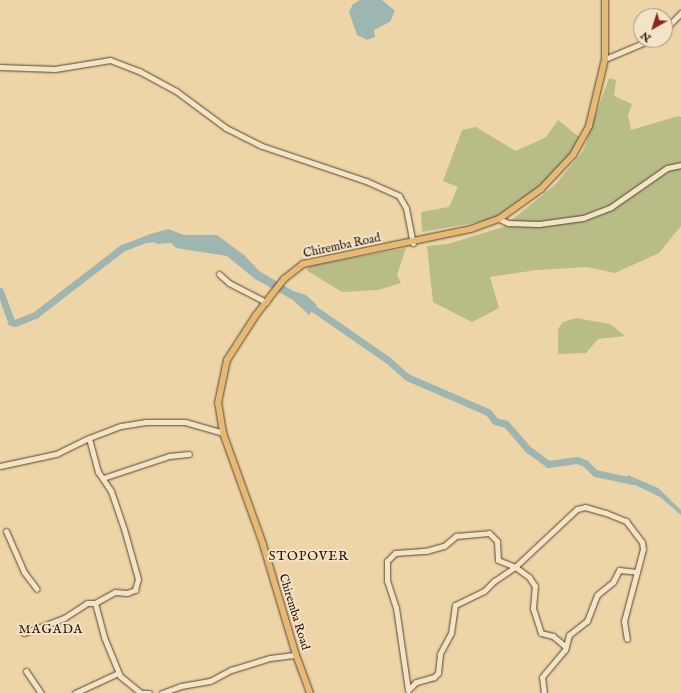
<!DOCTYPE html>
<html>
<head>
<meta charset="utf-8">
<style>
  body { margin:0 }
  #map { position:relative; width:681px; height:693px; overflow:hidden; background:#edd5a7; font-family:"IM FELL English",serif }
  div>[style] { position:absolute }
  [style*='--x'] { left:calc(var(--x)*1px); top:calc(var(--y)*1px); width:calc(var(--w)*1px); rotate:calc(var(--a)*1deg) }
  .green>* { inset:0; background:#b8bd88 }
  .water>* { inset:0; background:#9eb6b2 }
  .river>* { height:7px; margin:-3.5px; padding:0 3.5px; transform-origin:3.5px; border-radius:3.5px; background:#9eb6b2 }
  .roads { filter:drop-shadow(0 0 1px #574433) drop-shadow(0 0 1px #574433) }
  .minor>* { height:5px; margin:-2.5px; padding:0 2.5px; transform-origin:2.5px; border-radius:2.5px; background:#f3e4c6 }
  .major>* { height:6px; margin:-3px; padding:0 3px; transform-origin:3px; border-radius:3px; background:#e6ba74 }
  span { translate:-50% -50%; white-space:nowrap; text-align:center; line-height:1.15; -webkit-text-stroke:4px #f3e4c6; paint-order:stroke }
  .street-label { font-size:12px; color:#25130c }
  .neighbourhood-label { font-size:13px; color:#25130c; letter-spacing:1px }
  .north { position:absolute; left:633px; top:8px; width:40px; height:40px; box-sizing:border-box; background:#f3e4c6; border:1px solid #a1907c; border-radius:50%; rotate:219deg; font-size:11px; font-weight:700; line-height:16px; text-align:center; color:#25130c }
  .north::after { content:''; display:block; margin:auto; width:14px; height:18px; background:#8f2418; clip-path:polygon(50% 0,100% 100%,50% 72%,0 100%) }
</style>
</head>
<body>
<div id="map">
  <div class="green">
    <i style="clip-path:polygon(609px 78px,616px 80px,614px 96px,632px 104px,628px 115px,631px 130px,678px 116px,681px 117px,681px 226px,659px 253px,615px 273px,587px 267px,537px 270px,490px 277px,499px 308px,472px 322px,433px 302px,427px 246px,448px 244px,503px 227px,555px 185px,583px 151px)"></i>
    <i style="clip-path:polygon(558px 120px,579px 137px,575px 151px,547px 182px,518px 204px,490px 220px,422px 232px,421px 212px,449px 207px,458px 187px,443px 181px,462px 130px,476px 127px,516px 151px,546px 137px)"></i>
    <i style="clip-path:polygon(406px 248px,397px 275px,401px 283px,378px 290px,342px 292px,306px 270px,310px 266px)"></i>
    <i style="clip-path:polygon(576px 318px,610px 324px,625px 336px,598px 339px,586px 353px,558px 354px,558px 329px,563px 322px)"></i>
  </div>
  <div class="water">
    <i style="clip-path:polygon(360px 0,382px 0,395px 11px,390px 22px,374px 30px,375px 37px,367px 40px,357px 35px,349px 12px,353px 4px)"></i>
    <i style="clip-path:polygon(168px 229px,184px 235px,217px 235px,244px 255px,259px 271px,293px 291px,306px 295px,317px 305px,309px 315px,293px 300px,255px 279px,227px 256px,176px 248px,171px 243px,157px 244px,147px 235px)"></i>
    <i style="clip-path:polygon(628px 475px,658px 488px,681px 510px,681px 515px,660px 497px,625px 480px)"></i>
  </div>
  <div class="river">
    <i style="--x:0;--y:291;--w:33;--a:70"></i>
    <i style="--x:11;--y:322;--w:4;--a:14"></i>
    <i style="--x:15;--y:323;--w:22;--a:-22"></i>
    <i style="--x:35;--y:315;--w:110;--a:-37.6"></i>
    <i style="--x:122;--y:248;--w:26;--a:-21"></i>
    <i style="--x:146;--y:239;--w:12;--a:-5"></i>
    <i style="--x:307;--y:304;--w:98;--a:34.7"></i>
    <i style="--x:388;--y:360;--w:25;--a:42"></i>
    <i style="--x:407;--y:377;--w:88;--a:23.4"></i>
    <i style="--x:488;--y:412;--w:11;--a:52"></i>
    <i style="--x:495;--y:421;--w:11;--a:15"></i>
    <i style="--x:506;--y:424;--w:35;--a:49"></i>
    <i style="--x:529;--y:450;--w:24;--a:36"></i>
    <i style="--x:548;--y:464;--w:29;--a:-8"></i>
    <i style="--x:577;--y:460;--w:9;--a:21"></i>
    <i style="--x:585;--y:463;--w:14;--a:45"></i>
    <i style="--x:595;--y:473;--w:39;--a:12"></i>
  </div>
  <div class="roads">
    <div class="minor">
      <i style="--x:665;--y:29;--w:23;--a:-45"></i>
      <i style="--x:605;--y:59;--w:49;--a:-22.9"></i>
      <i style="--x:0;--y:67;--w:55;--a:2.1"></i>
      <i style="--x:55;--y:69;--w:56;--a:-9.3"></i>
      <i style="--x:110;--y:60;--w:31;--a:21"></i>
      <i style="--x:139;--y:71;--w:42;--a:28.4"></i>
      <i style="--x:176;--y:91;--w:62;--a:36.5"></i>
      <i style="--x:226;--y:128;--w:40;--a:26.6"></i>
      <i style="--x:262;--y:146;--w:110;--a:18.6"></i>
      <i style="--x:366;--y:181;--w:36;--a:24"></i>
      <i style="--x:399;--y:196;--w:14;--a:60"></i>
      <i style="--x:406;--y:208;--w:36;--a:79"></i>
      <i style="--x:499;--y:219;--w:10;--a:24"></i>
      <i style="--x:508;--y:223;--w:31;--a:2"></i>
      <i style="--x:539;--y:224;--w:44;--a:-7.8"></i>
      <i style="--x:583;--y:218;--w:30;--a:-21"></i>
      <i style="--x:611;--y:207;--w:68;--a:-34.9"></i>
      <i style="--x:667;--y:168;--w:14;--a:-12"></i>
      <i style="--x:219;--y:274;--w:13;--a:42"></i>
      <i style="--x:229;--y:283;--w:42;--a:27.2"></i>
      <i style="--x:0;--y:466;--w:57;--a:-12.1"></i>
      <i style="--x:56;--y:454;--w:37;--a:-26"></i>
      <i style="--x:89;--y:438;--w:34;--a:-21"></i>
      <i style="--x:121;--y:426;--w:25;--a:-9"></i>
      <i style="--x:146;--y:422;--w:39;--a:0"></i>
      <i style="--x:185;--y:422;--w:40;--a:16"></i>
      <i style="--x:103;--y:478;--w:70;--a:-18.4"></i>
      <i style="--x:169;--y:456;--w:20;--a:-6"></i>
      <i style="--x:6;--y:531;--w:45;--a:66.3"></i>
      <i style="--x:24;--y:572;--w:21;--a:53"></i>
      <i style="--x:95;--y:603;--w:35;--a:75"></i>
      <i style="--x:104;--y:637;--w:42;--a:67.7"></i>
      <i style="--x:120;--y:676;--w:27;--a:39"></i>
      <i style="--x:141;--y:693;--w:8;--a:0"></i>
      <i style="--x:24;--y:633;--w:43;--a:-20.6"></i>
      <i style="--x:64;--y:618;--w:27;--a:-33"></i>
      <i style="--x:87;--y:603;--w:8;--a:0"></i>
      <i style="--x:95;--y:603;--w:23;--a:-29"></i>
      <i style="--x:115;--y:592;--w:12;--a:5"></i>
      <i style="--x:127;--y:593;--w:9;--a:-21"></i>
      <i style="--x:135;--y:590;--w:11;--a:-75"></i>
      <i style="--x:138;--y:579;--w:52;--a:-105.6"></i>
      <i style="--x:124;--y:529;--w:40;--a:-108.9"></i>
      <i style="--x:111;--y:491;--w:23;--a:-124"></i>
      <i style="--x:98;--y:472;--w:35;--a:-105"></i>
      <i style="--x:566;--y:647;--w:17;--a:-140"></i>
      <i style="--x:553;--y:636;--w:12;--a:-166"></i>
      <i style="--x:541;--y:633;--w:26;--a:-108"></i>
      <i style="--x:533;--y:608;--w:22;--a:-85"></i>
      <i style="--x:535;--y:586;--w:11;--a:-124"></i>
      <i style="--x:529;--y:577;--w:17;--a:-144"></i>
      <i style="--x:515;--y:567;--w:25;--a:146"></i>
      <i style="--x:494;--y:581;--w:14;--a:135"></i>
      <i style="--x:484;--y:591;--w:32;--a:154"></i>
      <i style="--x:455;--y:605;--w:28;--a:98"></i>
      <i style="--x:451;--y:633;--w:24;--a:118"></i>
      <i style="--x:440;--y:654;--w:19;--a:96"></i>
      <i style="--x:438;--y:673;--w:6;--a:135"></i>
      <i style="--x:434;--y:677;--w:19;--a:164"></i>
      <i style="--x:416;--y:682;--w:11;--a:135"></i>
      <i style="--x:408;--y:690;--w:83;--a:-98.3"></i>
      <i style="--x:396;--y:608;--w:28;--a:-108"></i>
      <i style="--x:387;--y:581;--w:20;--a:-90"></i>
      <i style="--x:387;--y:561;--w:11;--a:-45"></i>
      <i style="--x:395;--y:553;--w:31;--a:-4"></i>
      <i style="--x:426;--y:551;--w:19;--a:-16"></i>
      <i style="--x:444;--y:546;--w:16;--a:-40"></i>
      <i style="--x:456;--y:536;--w:33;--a:-5"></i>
      <i style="--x:489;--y:533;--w:11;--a:45"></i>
      <i style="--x:497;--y:541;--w:19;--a:87"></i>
      <i style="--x:498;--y:560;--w:18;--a:22"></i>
      <i style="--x:515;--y:567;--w:85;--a:-43.1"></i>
      <i style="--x:577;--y:509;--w:8;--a:-14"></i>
      <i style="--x:585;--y:507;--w:22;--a:16"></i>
      <i style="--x:606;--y:513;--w:22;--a:22"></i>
      <i style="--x:626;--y:521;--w:26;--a:53"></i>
      <i style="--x:642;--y:542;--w:7;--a:82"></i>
      <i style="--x:643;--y:549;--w:74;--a:104.8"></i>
      <i style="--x:624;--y:621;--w:18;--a:81"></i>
      <i style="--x:26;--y:671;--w:27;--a:56"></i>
      <i style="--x:75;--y:693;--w:47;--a:-24.9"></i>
      <i style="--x:162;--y:693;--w:20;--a:-20"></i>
      <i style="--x:181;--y:686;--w:29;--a:-10"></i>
      <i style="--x:210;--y:681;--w:24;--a:-28"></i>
      <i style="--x:231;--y:670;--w:41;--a:-17.1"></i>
      <i style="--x:270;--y:658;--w:26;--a:-7"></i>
      <i style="--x:544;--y:693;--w:16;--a:-97"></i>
      <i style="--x:542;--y:677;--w:35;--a:-50"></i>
      <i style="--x:565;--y:650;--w:16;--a:-75"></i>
      <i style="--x:569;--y:635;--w:23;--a:-38"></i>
      <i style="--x:587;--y:621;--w:28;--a:-69"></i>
      <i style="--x:597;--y:595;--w:21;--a:-39"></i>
      <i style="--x:613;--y:582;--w:13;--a:-63"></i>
      <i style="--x:619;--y:570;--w:18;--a:6"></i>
    </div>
    <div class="major">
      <i style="--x:310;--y:693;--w:40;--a:-110.2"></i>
      <i style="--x:296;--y:655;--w:116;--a:-106.6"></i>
      <i style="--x:263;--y:544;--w:118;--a:-109.8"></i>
      <i style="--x:223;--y:433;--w:30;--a:-99"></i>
      <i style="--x:218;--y:403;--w:44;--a:-78.2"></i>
      <i style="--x:227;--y:360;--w:54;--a:-57.2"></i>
      <i style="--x:256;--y:315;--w:46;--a:-52.1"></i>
      <i style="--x:284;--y:279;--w:24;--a:-38"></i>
      <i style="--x:303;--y:264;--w:172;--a:-11.8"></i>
      <i style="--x:471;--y:229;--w:30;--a:-20"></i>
      <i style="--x:499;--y:219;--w:52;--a:-35.5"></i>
      <i style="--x:541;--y:189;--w:47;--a:-46.7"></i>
      <i style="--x:573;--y:155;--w:33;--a:-61"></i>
      <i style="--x:589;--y:126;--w:69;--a:-76.6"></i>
      <i style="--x:605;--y:59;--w:59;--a:-90"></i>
    </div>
  </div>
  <div class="street-label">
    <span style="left:342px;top:246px;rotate:-12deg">Chiremba Road</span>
    <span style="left:294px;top:612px;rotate:73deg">Chiremba Road</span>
  </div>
  <div class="neighbourhood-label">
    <span style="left:309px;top:557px">STOPOVER</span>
    <span style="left:51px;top:630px">MAGADA</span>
  </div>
  <div class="north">N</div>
</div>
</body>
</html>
